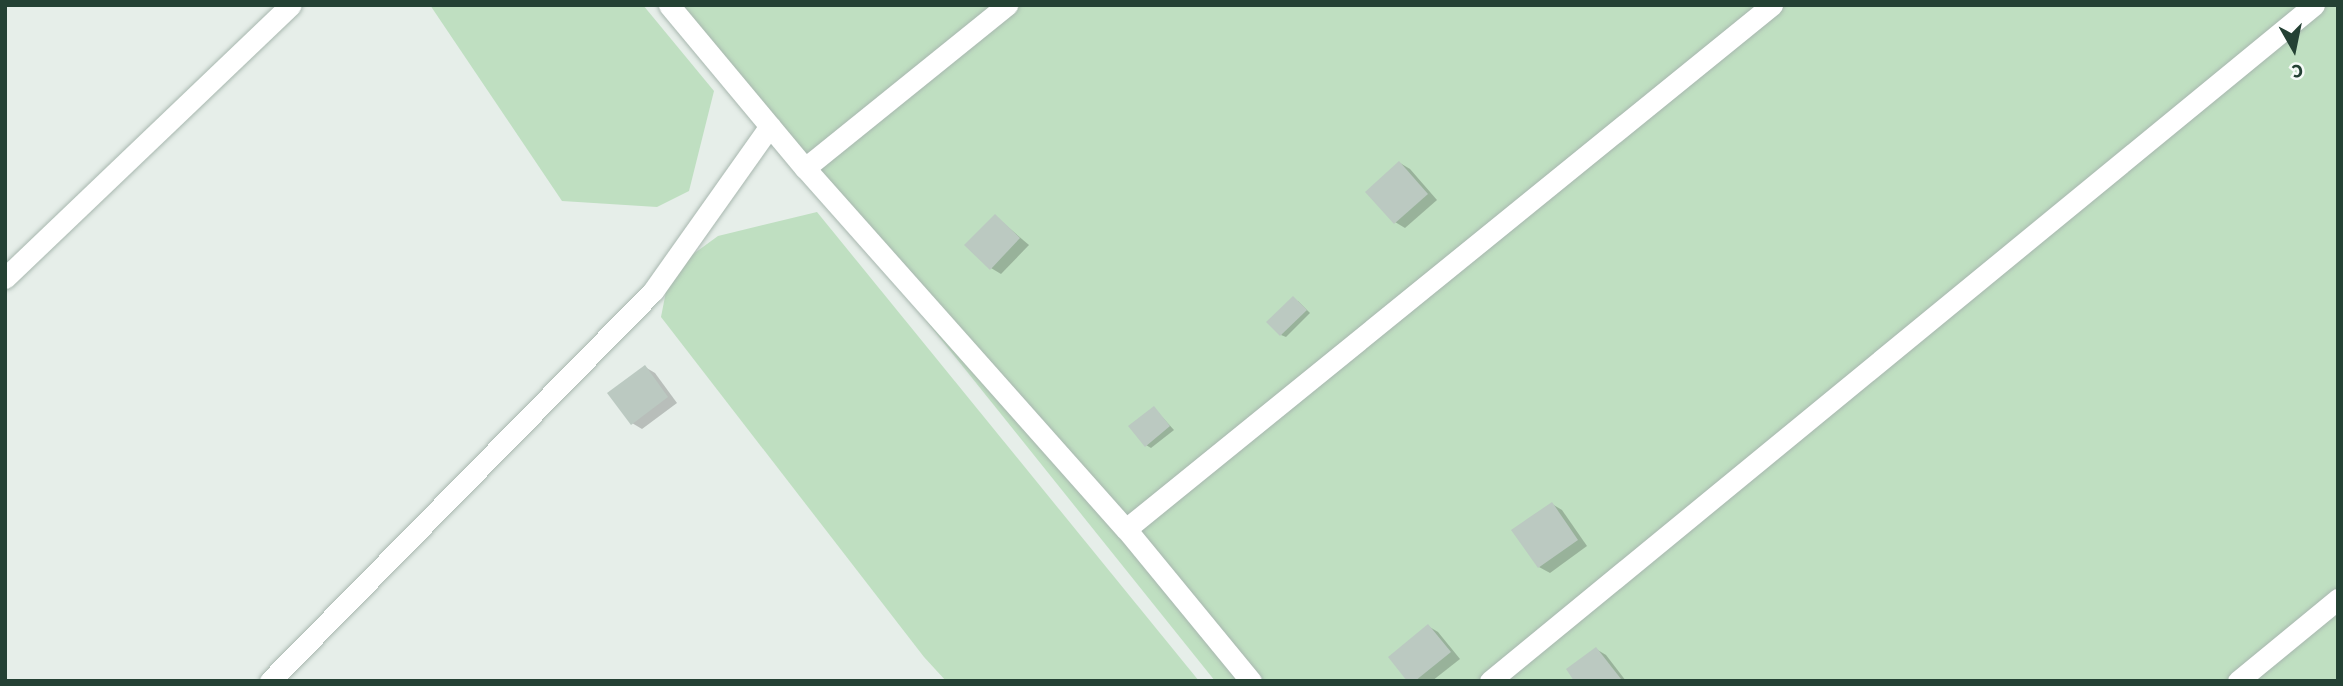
<!DOCTYPE html>
<html>
<head>
<meta charset="utf-8">
<style>
  body { margin:0 }
  #map { position:relative; width:2343px; height:686px; overflow:hidden; background:#e6eee9; font-family:"Source Sans 3",sans-serif }
  div>[style] { position:absolute }
  [style*='--x'] { left:calc(var(--x)*1px); top:calc(var(--y)*1px); width:calc(var(--w)*1px); rotate:calc(var(--a)*1deg) }
  .green>* { inset:0; background:#bfdfc1 }
  .shadow>* { inset:0; background:#0003 }
  .building>* { inset:0; background:#bbc9c1 }
  .roads { filter:drop-shadow(0 0 2px #a8b7af) drop-shadow(0 0 2px #a8b7af) }
  .street>* { height:21px; margin:-10.5px; padding:0 10.5px; transform-origin:10.5px; border-radius:10.5px; background:#fff }
  span { translate:-50% -50%; white-space:nowrap; text-align:center; line-height:1.15; -webkit-text-stroke:7px #f6fbf8; paint-order:stroke }
  .frame { position:absolute; inset:0; border:7px solid #244134; pointer-events:none }
  .north { position:absolute; left:2259px; top:14px; width:70px; height:70px; -webkit-text-stroke:5px #f6fbf8; paint-order:stroke; rotate:171deg; font-size:19px; font-weight:700; line-height:28px; text-align:center; color:#244134 }
  .north::after { content:''; display:block; margin:auto; width:24px; height:32px; background:#244134; clip-path:polygon(50% 0,100% 100%,50% 72%,0 100%) }
</style>
</head>
<body>
<div id="map">
  <div class="green">
    <i style="clip-path:polygon(430px 5px,643px 5px,714px 91px,689px 191px,657px 207px,562px 201px)"></i>
    <i style="clip-path:polygon(673px 5px,2338px 5px,2338px 681px,1215px 681px)"></i>
    <i style="clip-path:polygon(817px 212px,1199px 681px,946px 681px,924px 657px,661px 317px,670px 271px,718px 236px)"></i>
  </div>
  <div class="shadow">
    <i style="clip-path:polygon(1400px 163px,1410px 169px,1437px 200px,1405px 228px,1395px 222px)"></i>
    <i style="clip-path:polygon(995px 216px,1029px 245px,1001px 274px,991px 268px)"></i>
    <i style="clip-path:polygon(1298px 301px,1310px 313px,1286px 337px,1281px 335px)"></i>
    <i style="clip-path:polygon(645px 367px,655px 373px,677px 403px,642px 429px,632px 423px)"></i>
    <i style="clip-path:polygon(1154px 408px,1174px 430px,1151px 448px,1146px 445px)"></i>
    <i style="clip-path:polygon(1552px 504px,1562px 510px,1587px 546px,1550px 573px,1539px 567px)"></i>
    <i style="clip-path:polygon(1428px 626px,1438px 632px,1460px 659px,1432px 681px,1410px 681px)"></i>
    <i style="clip-path:polygon(1596px 649px,1606px 655px,1626px 681px,1577px 681px)"></i>
  </div>
  <div class="building">
    <i style="clip-path:polygon(1399px 161px,1428px 194px,1394px 224px,1365px 192px)"></i>
    <i style="clip-path:polygon(995px 214px,1020px 238px,990px 270px,964px 245px)"></i>
    <i style="clip-path:polygon(1293px 296px,1307px 310px,1280px 336px,1266px 322px)"></i>
    <i style="clip-path:polygon(645px 365px,668px 397px,631px 425px,607px 393px)"></i>
    <i style="clip-path:polygon(1154px 406px,1170px 426px,1145px 447px,1128px 426px)"></i>
    <i style="clip-path:polygon(1552px 502px,1578px 540px,1538px 568px,1511px 530px)"></i>
    <i style="clip-path:polygon(1428px 624px,1451px 652px,1415px 681px,1407px 681px,1388px 657px)"></i>
    <i style="clip-path:polygon(1596px 647px,1621px 679px,1618px 681px,1574px 681px,1566px 669px)"></i>
  </div>
  <div class="roads">
    <div class="street">
      <i style="--x:669;--y:5;--w:212;--a:50.2"></i>
      <i style="--x:805;--y:168;--w:483;--a:48.4"></i>
      <i style="--x:1126;--y:529;--w:197;--a:50.6"></i>
      <i style="--x:805;--y:168;--w:260;--a:-38.9"></i>
      <i style="--x:5;--y:278;--w:395;--a:-43.7"></i>
      <i style="--x:1126;--y:529;--w:832;--a:-39.05"></i>
      <i style="--x:270;--y:681;--w:547;--a:-45.52"></i>
      <i style="--x:653;--y:291;--w:202;--a:-54.7"></i>
      <i style="--x:1490;--y:681;--w:1066;--a:-39.37"></i>
      <i style="--x:2238;--y:681;--w:129;--a:-39.4"></i>
    </div>
  </div>
  <div class="frame"></div>
  <div class="north">С</div>
</div>
</body>
</html>
